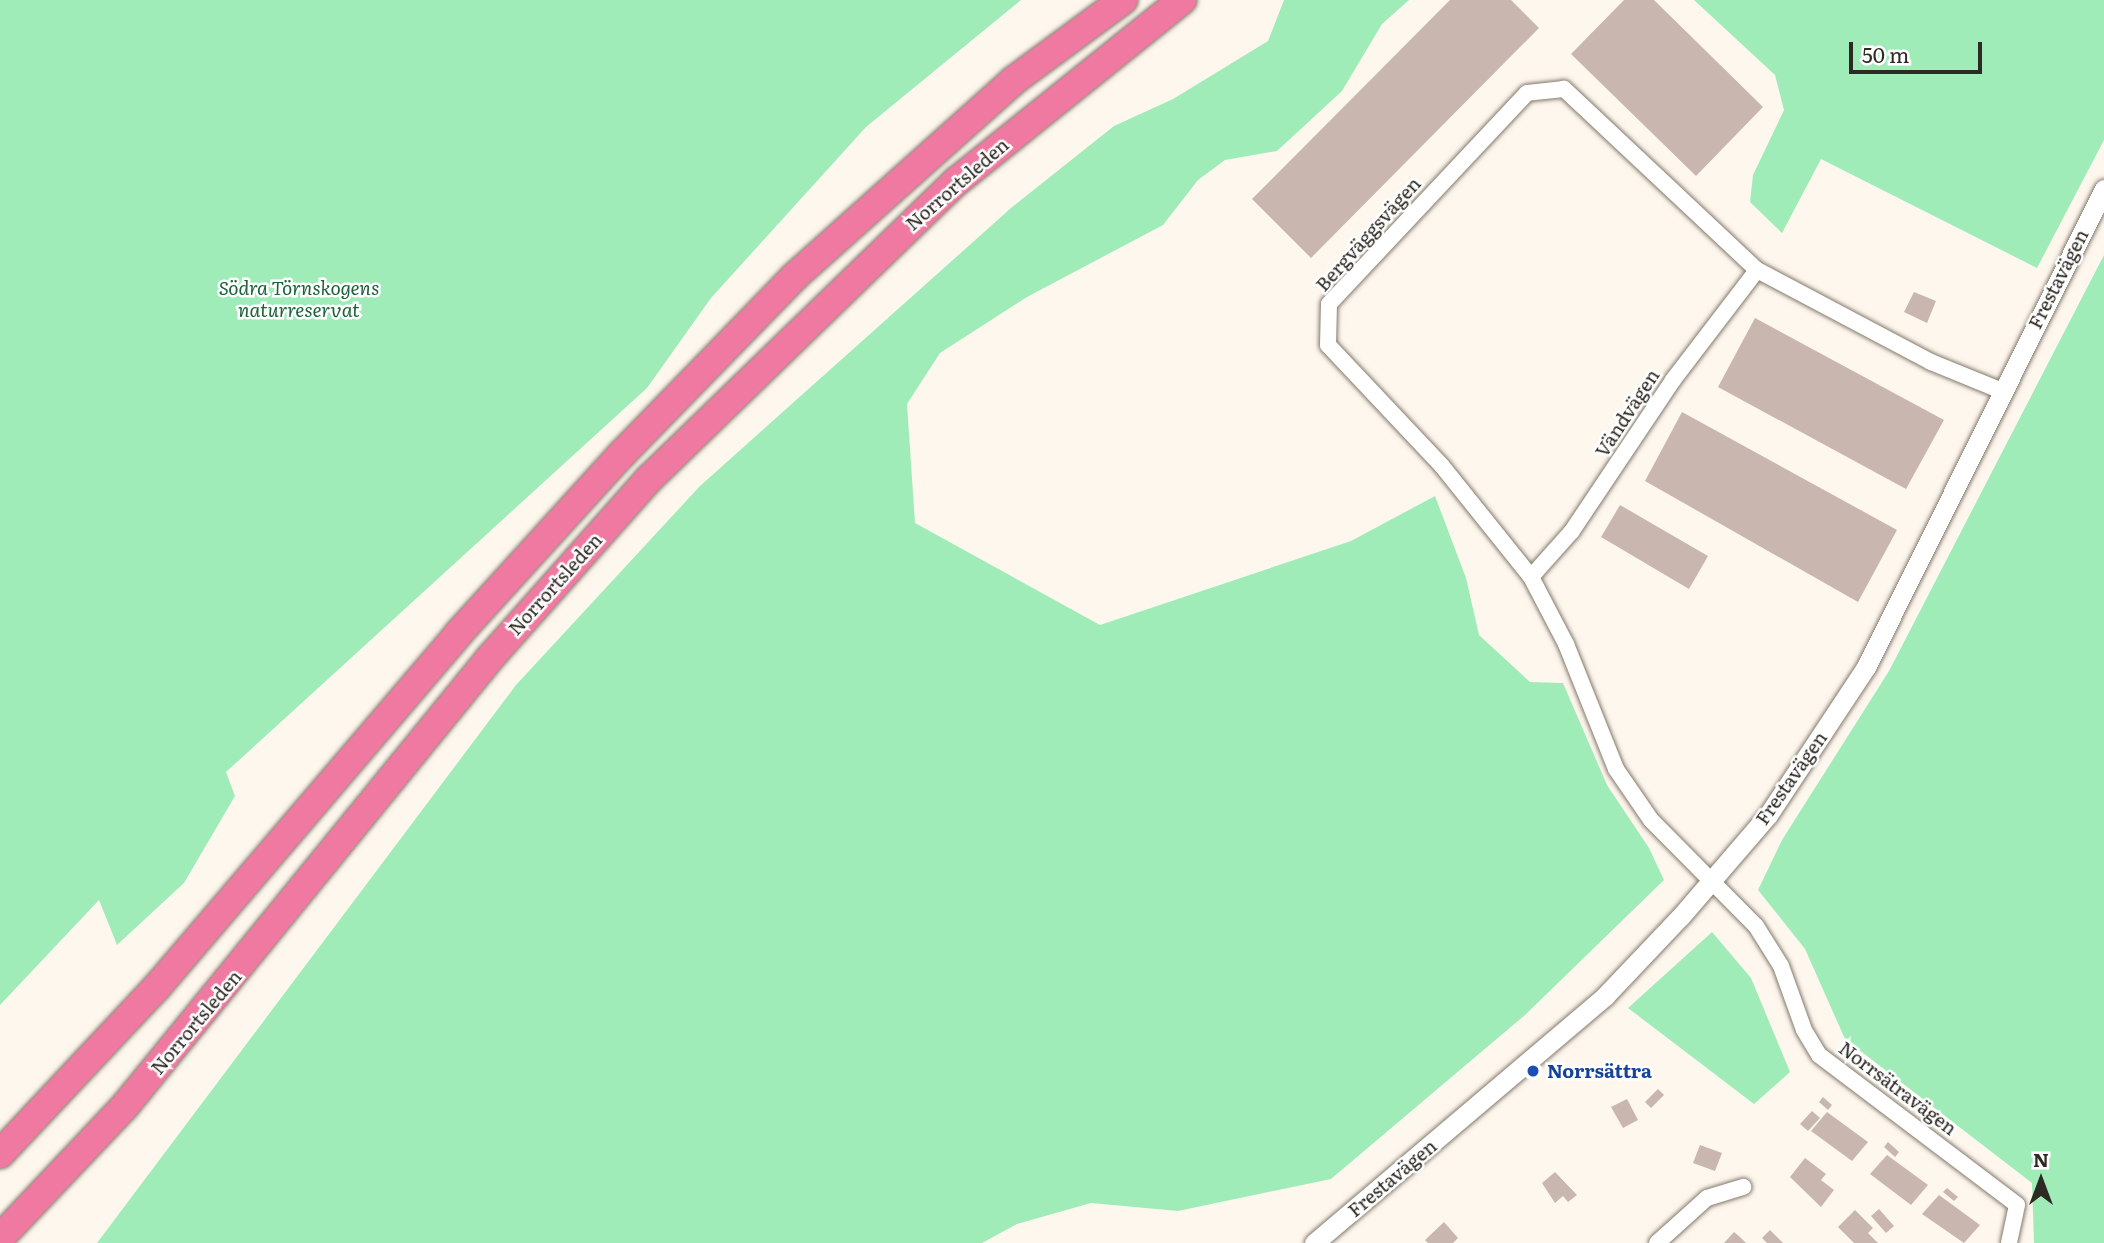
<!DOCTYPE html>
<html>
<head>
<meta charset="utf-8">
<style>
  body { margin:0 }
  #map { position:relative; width:2104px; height:1243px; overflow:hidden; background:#fef7ee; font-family:Literata,serif }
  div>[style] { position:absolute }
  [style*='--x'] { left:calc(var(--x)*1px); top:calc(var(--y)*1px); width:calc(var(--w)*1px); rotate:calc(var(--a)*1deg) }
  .green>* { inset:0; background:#a0ecb8 }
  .building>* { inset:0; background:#c9b6af }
  .roads { filter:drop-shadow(0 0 2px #83796b) drop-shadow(0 0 2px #83796b) }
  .minor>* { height:16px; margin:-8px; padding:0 8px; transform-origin:8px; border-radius:8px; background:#fff }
  .tertiary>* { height:19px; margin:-9.5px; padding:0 9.5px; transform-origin:9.5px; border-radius:9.5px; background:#fff }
  .motorway>* { height:28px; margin:-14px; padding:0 14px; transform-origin:14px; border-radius:14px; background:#f079a1 }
  .dots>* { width:19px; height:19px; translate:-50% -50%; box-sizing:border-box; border:4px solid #fff; border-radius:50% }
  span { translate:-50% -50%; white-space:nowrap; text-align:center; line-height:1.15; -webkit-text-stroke:5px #fff; paint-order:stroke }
  .street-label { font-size:19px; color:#2d2923 }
  .park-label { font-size:19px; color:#1d613a; font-style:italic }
  .transit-label { font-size:19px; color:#164399; font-weight:700 }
  .left { translate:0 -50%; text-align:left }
  .north { position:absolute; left:2006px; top:1145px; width:70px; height:70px; -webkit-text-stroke:5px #fff; paint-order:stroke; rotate:0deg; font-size:19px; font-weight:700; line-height:28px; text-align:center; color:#2d2923 }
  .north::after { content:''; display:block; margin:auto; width:24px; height:32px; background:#2d2923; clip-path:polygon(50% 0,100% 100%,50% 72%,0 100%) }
  .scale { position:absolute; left:1849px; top:42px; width:133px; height:32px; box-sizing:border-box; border:4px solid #2d2923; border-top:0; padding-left:9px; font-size:21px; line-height:24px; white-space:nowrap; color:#2d2923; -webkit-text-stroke:5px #fff; paint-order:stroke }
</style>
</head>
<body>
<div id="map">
  <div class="green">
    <i style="clip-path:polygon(0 0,1021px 0,866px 127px,711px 298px,647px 388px,226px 772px,235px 796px,184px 883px,117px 945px,99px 900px,0 1005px)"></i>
    <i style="clip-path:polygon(1284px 0,1409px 0,1382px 24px,1342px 91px,1277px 151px,1225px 160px,1198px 180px,1163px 225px,1027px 297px,940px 353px,907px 404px,915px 523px,1100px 625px,1351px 541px,1435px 496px,1466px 578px,1479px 635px,1530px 682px,1563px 683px,1607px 785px,1649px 848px,1664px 880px,1525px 1015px,1331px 1179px,1178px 1211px,1091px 1203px,1017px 1224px,982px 1243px,97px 1243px,516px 685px,700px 486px,1011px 208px,1114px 126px,1173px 99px,1268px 41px)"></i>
    <i style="clip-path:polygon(1694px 0,2104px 0,2104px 140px,2037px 268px,1821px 159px,1782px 233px,1750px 202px,1753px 175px,1784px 110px,1775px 75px)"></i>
    <i style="clip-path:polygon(2104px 255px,2104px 1243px,2034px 1243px,2032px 1183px,1845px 1039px,1805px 949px,1758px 890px,1782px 840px,1889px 671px)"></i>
    <i style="clip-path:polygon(1712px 932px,1751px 978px,1790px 1072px,1754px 1104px,1628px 1008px)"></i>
  </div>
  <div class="building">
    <i style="clip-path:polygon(1450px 0,1511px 0,1539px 28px,1311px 258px,1252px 199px)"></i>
    <i style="clip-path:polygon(1624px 0,1654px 0,1763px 107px,1696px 176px,1571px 54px)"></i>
    <i style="clip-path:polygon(1914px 292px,1936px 301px,1927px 323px,1904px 312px)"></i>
    <i style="clip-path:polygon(1755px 318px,1944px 420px,1906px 489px,1718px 387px)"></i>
    <i style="clip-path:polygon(1682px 412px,1897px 530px,1858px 602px,1645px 481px)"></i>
    <i style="clip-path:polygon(1620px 505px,1708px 556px,1689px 589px,1601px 537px)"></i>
    <i style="clip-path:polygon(1658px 1089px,1664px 1095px,1651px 1108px,1645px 1102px)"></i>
    <i style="clip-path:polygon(1823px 1097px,1832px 1105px,1828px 1110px,1819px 1102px)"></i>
    <i style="clip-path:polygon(1627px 1099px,1638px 1120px,1623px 1128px,1611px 1107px)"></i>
    <i style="clip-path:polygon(1812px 1111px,1820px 1118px,1808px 1131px,1800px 1124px)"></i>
    <i style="clip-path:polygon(1827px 1112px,1868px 1142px,1852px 1161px,1811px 1131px)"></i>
    <i style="clip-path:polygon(1888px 1142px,1899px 1152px,1895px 1157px,1884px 1147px)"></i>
    <i style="clip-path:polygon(1700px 1145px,1722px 1153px,1715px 1171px,1693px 1163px)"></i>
    <i style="clip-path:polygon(1887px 1155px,1928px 1185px,1911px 1205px,1870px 1174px)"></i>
    <i style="clip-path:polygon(1805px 1158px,1826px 1174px,1821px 1180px,1834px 1190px,1821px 1207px,1790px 1177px)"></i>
    <i style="clip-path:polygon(1555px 1172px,1577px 1195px,1568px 1202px,1563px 1196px,1555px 1203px,1542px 1183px)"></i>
    <i style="clip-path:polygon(1947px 1188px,1958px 1197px,1954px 1201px,1943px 1192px)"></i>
    <i style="clip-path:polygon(1939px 1195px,1980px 1225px,1964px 1243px,1922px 1214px)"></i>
    <i style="clip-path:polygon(1879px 1209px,1894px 1226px,1886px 1233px,1871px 1216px)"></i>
    <i style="clip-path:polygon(1855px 1210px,1873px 1228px,1868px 1233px,1878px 1243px,1854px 1243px,1838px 1227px)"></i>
    <i style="clip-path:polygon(1444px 1222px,1458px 1238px,1453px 1243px,1428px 1243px,1425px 1240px)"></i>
    <i style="clip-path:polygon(1770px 1230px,1783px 1243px,1767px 1243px,1762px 1238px)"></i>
    <i style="clip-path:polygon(1734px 1232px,1740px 1237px,1746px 1243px,1724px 1243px)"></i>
  </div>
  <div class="roads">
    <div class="minor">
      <i style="--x:2002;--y:391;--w:77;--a:-157.8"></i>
      <i style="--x:1931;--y:362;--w:197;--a:-152.1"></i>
      <i style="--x:1757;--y:270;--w:265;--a:-136.8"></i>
      <i style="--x:1564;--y:89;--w:37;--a:174"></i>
      <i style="--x:1527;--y:93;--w:289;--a:133.2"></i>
      <i style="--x:1329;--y:304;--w:41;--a:91.4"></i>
      <i style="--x:1328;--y:345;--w:166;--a:46.7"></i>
      <i style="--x:1442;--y:466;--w:142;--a:51.3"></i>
      <i style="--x:1531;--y:577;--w:76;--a:62.4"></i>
      <i style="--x:1566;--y:644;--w:135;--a:68.2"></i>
      <i style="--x:1616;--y:769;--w:62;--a:55.5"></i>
      <i style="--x:1651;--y:820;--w:149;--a:45.3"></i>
      <i style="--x:1756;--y:926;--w:47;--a:58"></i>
      <i style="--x:1781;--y:966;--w:68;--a:70.2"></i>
      <i style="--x:1804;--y:1030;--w:29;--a:59"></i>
      <i style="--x:1819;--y:1055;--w:248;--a:37.1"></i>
      <i style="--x:2017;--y:1205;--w:39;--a:102"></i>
      <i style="--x:1531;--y:577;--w:62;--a:-48.3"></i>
      <i style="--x:1572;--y:531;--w:182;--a:-56.2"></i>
      <i style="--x:1673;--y:380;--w:138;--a:-52.6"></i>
      <i style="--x:1657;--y:1243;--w:67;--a:-42"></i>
      <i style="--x:1707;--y:1198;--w:38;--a:-17"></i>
    </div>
    <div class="tertiary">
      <i style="--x:1314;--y:1243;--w:382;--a:-40.3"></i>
      <i style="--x:1605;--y:996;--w:110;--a:-46.5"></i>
      <i style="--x:1681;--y:916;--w:133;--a:-49.3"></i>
      <i style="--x:1768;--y:815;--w:178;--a:-56.5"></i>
      <i style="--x:1866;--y:667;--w:534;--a:-63.53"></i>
    </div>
    <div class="motorway">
      <i style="--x:0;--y:1154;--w:229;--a:-46.8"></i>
      <i style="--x:157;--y:987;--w:464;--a:-49.5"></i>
      <i style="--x:458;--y:634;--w:244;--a:-47.7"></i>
      <i style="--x:622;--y:454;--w:247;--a:-45.8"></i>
      <i style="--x:794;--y:277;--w:294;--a:-41.8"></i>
      <i style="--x:1013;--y:81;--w:137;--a:-36.4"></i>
      <i style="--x:0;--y:1238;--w:182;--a:-46.6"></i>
      <i style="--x:125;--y:1106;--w:578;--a:-50.83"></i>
      <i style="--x:490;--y:658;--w:239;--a:-48.4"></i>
      <i style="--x:649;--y:479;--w:429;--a:-44.1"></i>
      <i style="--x:957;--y:181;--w:289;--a:-38.8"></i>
    </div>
  </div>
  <div class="dots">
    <i style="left:1533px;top:1071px;background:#1a4fb4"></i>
  </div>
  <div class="street-label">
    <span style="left:957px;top:184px;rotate:-41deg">Norrortsleden</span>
    <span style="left:1368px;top:234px;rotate:-48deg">Bergväggsvägen</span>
    <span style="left:2058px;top:279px;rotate:-63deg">Frestavägen</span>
    <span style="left:1627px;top:413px;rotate:-57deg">Vändvägen</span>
    <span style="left:555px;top:584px;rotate:-48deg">Norrortsleden</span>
    <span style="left:1791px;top:778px;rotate:-55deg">Frestavägen</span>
    <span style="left:196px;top:1022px;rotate:-50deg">Norrortsleden</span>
    <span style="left:1898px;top:1088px;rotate:37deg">Norrsätravägen</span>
    <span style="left:1392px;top:1178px;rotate:-40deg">Frestavägen</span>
  </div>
  <div class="park-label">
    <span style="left:299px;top:299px">Södra Törnskogens<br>naturreservat</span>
  </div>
  <div class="transit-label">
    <span class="left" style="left:1547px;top:1071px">Norrsättra</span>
  </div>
  <div class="north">N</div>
  <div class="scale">50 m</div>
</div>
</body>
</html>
